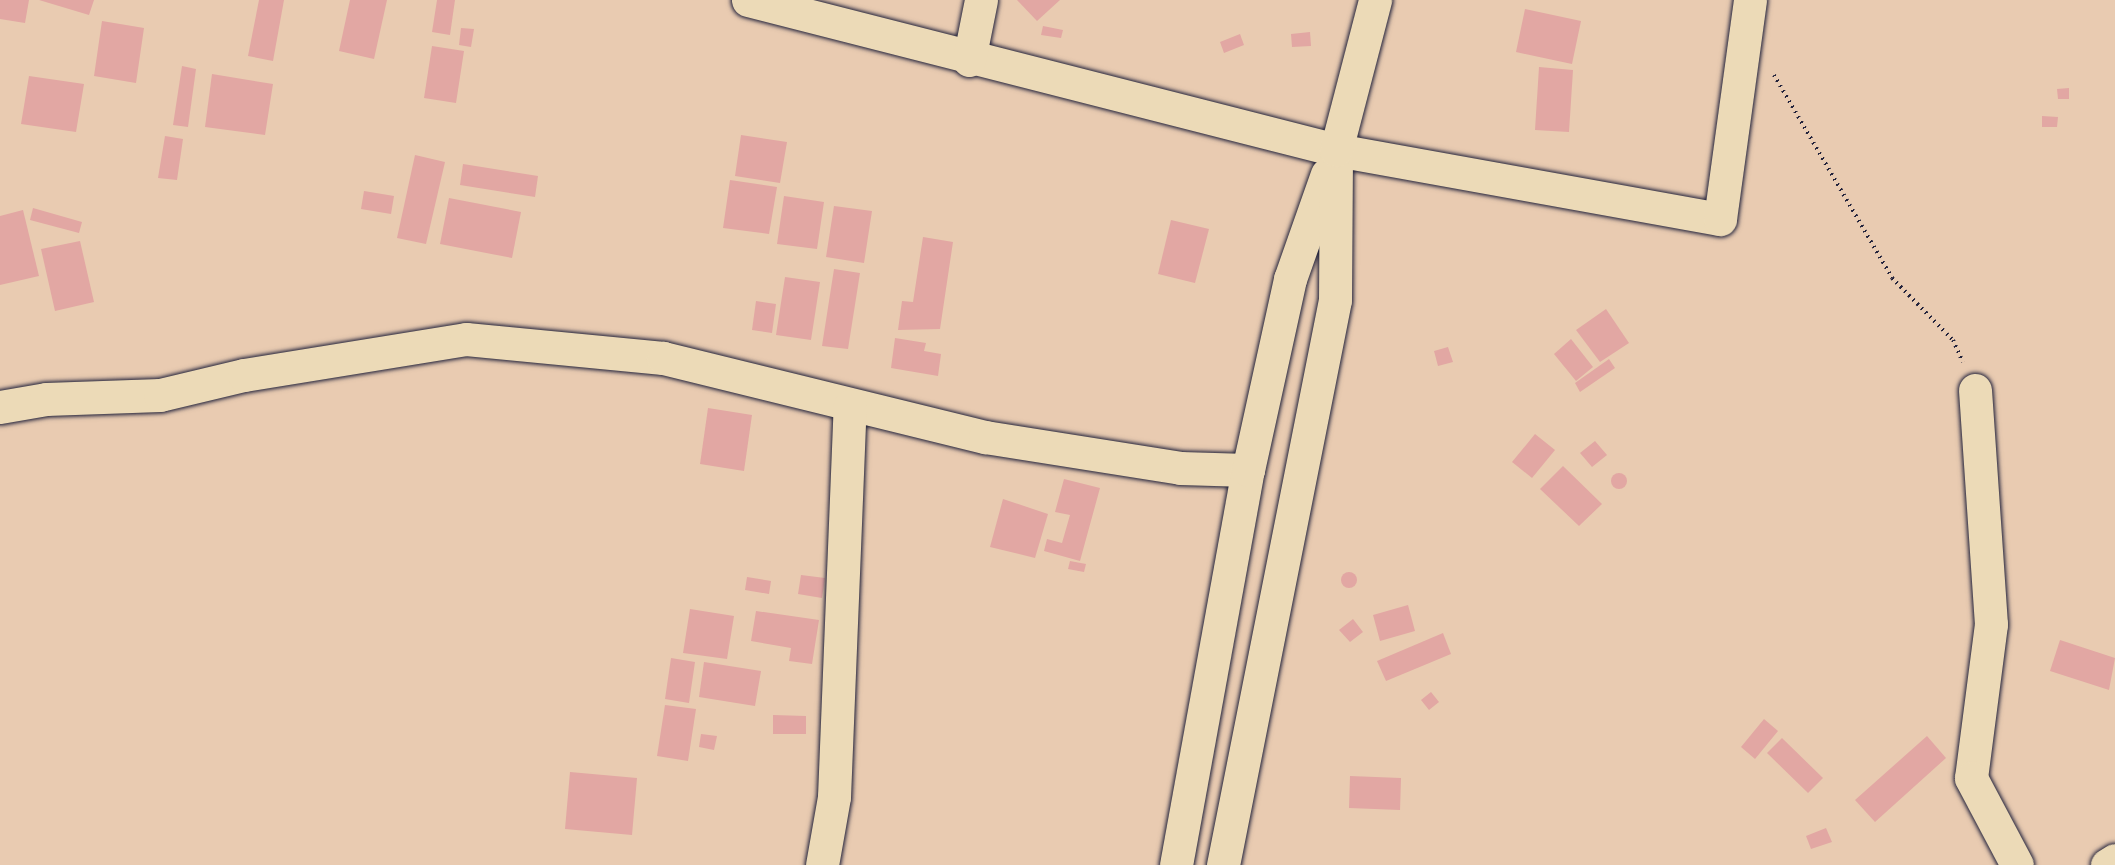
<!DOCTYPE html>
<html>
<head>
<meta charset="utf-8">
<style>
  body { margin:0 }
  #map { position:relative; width:2115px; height:865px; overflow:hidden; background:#e9cbb1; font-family:Caveat,sans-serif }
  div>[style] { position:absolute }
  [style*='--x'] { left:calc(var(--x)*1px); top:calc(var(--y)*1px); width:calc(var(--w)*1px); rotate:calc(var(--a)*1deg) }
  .building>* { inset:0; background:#e2a7a3 }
  .round { border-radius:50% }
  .path>* { height:4px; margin-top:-2px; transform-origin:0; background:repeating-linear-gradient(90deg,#22223b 0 1.5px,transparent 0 6px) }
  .roads { filter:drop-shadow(0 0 2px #22223b) drop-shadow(0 0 2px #22223b) }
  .minor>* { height:33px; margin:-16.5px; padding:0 16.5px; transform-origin:16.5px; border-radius:16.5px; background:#ecdab7 }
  span { translate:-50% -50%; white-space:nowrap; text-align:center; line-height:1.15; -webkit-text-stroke:5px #ecdab7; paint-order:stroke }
</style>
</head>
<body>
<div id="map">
  <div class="building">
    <i style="clip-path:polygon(0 0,29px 0,25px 23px,0 19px)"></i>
    <i style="clip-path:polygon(39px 0,94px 0,89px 15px)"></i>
    <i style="clip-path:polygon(259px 0,284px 0,273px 61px,248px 56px)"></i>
    <i style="clip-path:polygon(350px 0,387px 0,374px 59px,339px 51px)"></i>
    <i style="clip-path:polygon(437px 0,455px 0,450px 35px,432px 32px)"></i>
    <i style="clip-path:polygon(1017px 0,1060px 0,1037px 21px)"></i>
    <i style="clip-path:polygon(1525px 9px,1581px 21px,1572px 64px,1516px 52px)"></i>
    <i style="clip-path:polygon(102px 21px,144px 28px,136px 83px,94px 76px)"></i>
    <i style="clip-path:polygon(1043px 26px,1063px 30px,1061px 38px,1041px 35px)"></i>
    <i style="clip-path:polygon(461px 28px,474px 29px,471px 47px,459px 45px)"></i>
    <i style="clip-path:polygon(1310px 32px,1311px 46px,1292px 47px,1291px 34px)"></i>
    <i style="clip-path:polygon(1240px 34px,1244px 45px,1224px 53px,1220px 42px)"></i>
    <i style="clip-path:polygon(432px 46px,464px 51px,456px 103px,424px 98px)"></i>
    <i style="clip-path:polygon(182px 66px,196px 69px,188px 127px,173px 125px)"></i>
    <i style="clip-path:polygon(1539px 67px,1573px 70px,1569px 132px,1535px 130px)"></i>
    <i style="clip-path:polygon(212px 74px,273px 84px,265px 135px,205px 127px)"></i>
    <i style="clip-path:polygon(29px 76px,84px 84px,76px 132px,21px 124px)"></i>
    <i style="clip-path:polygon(2069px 88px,2069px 99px,2058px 99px,2057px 89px)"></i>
    <i style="clip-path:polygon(2042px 116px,2058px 117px,2057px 127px,2042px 127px)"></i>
    <i style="clip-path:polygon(741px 135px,787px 142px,780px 183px,735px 176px)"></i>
    <i style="clip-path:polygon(165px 136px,183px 139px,177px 180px,158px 178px)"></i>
    <i style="clip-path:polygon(415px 155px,445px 162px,426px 244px,397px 238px)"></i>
    <i style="clip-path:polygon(463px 164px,538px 176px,535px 197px,460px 185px)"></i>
    <i style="clip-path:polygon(730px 180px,777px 187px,769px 234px,723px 228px)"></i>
    <i style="clip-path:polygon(364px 191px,394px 196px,391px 214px,361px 209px)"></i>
    <i style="clip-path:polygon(784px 196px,824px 202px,817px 249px,777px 244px)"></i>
    <i style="clip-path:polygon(449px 198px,521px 212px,512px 258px,440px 244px)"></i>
    <i style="clip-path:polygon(834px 206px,872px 211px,864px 263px,826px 257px)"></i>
    <i style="clip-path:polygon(33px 208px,82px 222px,79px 233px,30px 220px)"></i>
    <i style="clip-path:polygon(23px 210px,39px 276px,0 285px,0 216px)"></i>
    <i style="clip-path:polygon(1171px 220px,1209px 229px,1195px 283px,1158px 274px)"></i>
    <i style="clip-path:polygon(923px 237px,953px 242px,940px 329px,898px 330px,902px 301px,913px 302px)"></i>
    <i style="clip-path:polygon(80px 241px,94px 302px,55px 311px,41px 249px)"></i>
    <i style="clip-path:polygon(834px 269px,860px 273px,848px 349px,822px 346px)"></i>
    <i style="clip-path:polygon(785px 277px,820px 282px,811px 340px,776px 335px)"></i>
    <i style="clip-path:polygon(756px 301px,776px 304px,772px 333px,752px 330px)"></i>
    <i style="clip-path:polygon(1606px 309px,1629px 343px,1600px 362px,1576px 330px)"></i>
    <i style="clip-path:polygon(895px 338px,926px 343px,924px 351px,941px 354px,938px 376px,891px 368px)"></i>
    <i style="clip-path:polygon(1571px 339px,1593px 367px,1576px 381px,1554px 354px)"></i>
    <i style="clip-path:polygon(1448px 347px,1453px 362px,1438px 366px,1434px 351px)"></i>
    <i style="clip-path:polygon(1609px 359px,1615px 368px,1580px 392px,1575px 383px)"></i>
    <i style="clip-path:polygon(708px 408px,752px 415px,744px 471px,700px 464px)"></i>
    <i style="clip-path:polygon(1535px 434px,1555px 450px,1532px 478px,1512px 462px)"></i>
    <i style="clip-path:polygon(1595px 441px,1607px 455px,1592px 467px,1580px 453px)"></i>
    <i style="clip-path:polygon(1563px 466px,1602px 504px,1579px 526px,1540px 489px)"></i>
    <i class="round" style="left:1611px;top:473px;width:16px;height:16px"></i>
    <i style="clip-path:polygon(1064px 479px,1100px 488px,1080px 561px,1044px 551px,1047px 539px,1062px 543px,1070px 515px,1055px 512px)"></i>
    <i style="clip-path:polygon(1003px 499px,1048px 514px,1035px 558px,990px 547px)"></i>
    <i style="clip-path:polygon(1070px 561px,1086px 564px,1084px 572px,1068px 569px)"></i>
    <i class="round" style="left:1341px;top:572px;width:16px;height:16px"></i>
    <i style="clip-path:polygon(801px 575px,825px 578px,822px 598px,798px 594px)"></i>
    <i style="clip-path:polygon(747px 577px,771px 581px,769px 594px,745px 590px)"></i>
    <i style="clip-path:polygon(1408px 605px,1415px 631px,1380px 641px,1373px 615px)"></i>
    <i style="clip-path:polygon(690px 609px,734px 616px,727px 659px,683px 653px)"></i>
    <i style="clip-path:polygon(756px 611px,819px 620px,812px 664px,789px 661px,791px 648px,751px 641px)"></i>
    <i style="clip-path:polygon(1353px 619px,1363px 632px,1350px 642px,1339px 630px)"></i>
    <i style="clip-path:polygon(1443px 633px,1451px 654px,1386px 681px,1377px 661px)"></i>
    <i style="clip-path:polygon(2060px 640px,2115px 658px,2109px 690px,2050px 671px)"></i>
    <i style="clip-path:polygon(671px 658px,695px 662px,689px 703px,665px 699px)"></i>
    <i style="clip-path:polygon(704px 662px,761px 671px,755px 706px,699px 697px)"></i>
    <i style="clip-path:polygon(1431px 692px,1439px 702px,1429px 710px,1421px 700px)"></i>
    <i style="clip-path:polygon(665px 705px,696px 709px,688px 761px,657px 756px)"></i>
    <i style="clip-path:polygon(773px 715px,806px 716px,806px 734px,773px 734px)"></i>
    <i style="clip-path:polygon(1764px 719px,1778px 731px,1755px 759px,1741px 747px)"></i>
    <i style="clip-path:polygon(701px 734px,717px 736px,714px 750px,699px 747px)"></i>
    <i style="clip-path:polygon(1927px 736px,1946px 758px,1875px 822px,1855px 800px)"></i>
    <i style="clip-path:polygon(1782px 738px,1823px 778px,1808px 793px,1767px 753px)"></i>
    <i style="clip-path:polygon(570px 772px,637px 778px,632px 835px,565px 829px)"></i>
    <i style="clip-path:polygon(1350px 776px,1401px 778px,1400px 810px,1349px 808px)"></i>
    <i style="clip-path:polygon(1826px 828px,1832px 842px,1811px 849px,1806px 836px)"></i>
  </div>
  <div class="path">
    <i style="--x:1774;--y:75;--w:235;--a:59.8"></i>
    <i style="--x:1892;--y:278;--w:87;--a:45.5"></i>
    <i style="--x:1953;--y:340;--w:24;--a:66"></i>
  </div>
  <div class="roads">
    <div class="minor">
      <i style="--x:748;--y:0;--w:607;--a:14.31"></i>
      <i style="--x:1336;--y:150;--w:390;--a:10.2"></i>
      <i style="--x:1720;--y:219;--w:221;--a:-82.2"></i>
      <i style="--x:969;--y:60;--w:61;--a:-78.7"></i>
      <i style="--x:1975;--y:390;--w:235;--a:86.1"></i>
      <i style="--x:1991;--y:624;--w:155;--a:97.4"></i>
      <i style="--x:1971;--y:778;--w:98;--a:62.1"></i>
      <i style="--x:0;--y:407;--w:47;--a:-9.9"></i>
      <i style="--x:46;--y:399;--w:114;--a:-2"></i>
      <i style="--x:160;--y:395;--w:86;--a:-13.4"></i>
      <i style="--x:244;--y:375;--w:225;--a:-9.2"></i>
      <i style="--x:466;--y:339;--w:198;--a:5.5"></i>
      <i style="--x:663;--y:358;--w:332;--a:13.8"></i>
      <i style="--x:985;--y:437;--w:197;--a:9"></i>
      <i style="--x:1180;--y:468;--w:68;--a:1.7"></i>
      <i style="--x:822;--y:865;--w:69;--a:-80"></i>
      <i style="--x:834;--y:797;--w:391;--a:-87.7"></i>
      <i style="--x:1176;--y:865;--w:402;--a:-79.7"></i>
      <i style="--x:1248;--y:470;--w:196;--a:-77.6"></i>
      <i style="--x:1290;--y:279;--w:111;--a:-70.6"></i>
      <i style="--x:1223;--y:865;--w:576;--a:-78.79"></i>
      <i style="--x:1335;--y:300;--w:150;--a:-89.6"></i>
      <i style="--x:1336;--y:150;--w:155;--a:-75.4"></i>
      <i style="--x:2107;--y:865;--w:9;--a:-32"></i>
    </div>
  </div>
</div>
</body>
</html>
